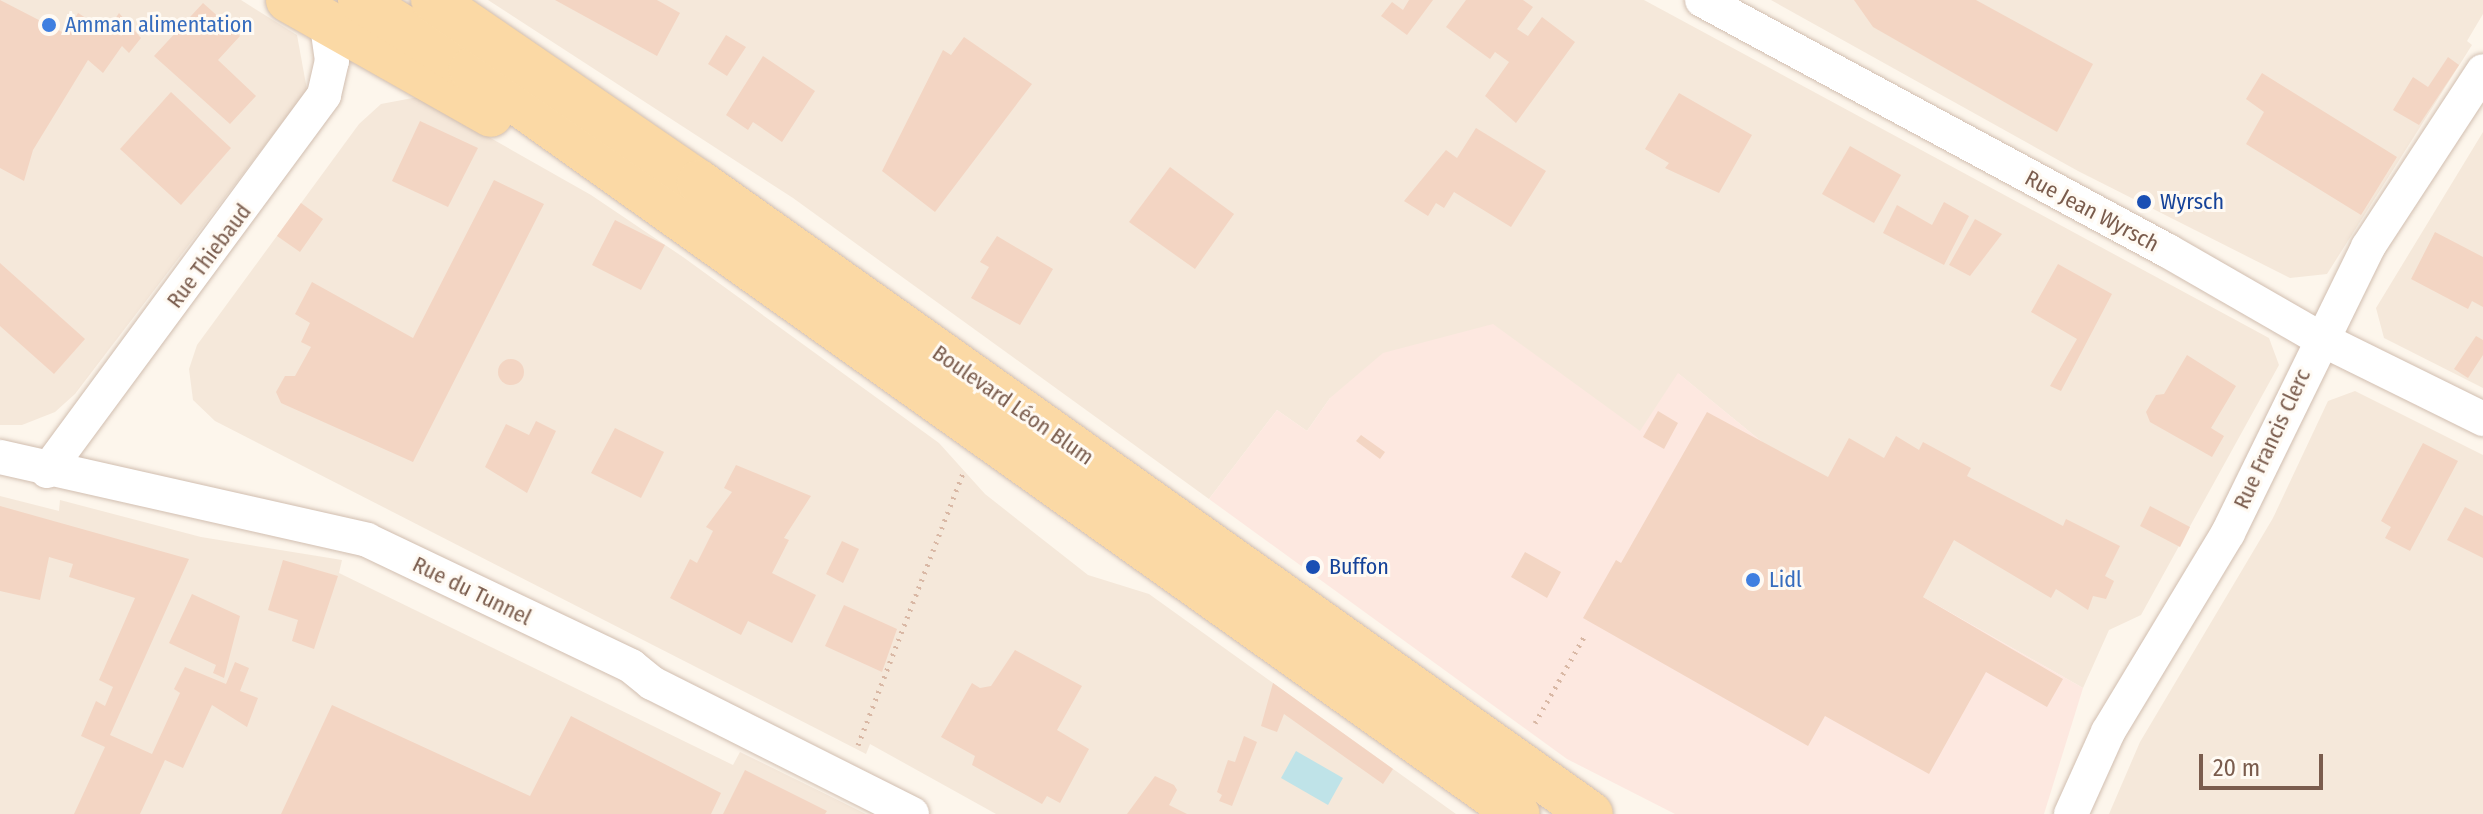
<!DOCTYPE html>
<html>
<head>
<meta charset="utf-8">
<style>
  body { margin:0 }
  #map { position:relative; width:2483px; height:814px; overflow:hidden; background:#fdf6ec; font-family:"Fira Sans Condensed",sans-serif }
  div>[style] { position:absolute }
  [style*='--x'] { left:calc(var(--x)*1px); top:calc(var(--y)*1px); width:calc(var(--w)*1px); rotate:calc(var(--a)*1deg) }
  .residential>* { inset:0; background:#f5e8da }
  .commercial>* { inset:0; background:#fde8e0 }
  .water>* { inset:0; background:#bfe3e8 }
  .building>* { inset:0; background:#f3d5c3 }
  .round { border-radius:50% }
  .path>* { height:5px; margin-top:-2.5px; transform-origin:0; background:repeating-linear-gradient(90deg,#d9b8a5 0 2px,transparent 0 8px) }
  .roads { filter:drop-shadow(0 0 2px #d1beb0) drop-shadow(0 0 2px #d1beb0) }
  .minor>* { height:34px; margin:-17px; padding:0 17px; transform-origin:17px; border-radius:17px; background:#fff }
  .primary>* { height:44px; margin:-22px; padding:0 22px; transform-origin:22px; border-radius:22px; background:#fbd9a5 }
  .dots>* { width:22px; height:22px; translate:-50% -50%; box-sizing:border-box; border:4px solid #fffaf3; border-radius:50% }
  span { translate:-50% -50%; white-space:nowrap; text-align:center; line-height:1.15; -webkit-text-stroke:6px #fffaf3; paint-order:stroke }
  .shop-label { font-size:22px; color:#366cbe }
  .left { translate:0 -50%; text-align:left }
  .transit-label { font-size:22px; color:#164399 }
  .street-label { font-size:22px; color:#7a5c4d }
  .scale { position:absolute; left:2199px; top:754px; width:124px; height:36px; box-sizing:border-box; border:4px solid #7a5c4d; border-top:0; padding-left:10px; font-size:24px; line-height:28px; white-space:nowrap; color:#7a5c4d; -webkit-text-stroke:6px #fffaf3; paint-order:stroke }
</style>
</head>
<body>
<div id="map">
  <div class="residential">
    <i style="clip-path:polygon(0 0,241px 0,297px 35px,307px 90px,75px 394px,55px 412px,22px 425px,0 425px)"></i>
    <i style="clip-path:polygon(488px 0,1644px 0,2269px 338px,2279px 365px,2141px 615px,2109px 630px,2083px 688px,1923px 597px,1773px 451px,1679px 374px,1640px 432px,1330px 398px,1307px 431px,1277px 410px,1209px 499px,793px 198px)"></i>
    <i style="clip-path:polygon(1771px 0,2483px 0,2483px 14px,2467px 41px,2472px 45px,2327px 274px,2290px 278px,2078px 171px)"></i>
    <i style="clip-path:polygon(418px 97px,591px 195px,683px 257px,939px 443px,985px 494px,1088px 575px,1149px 594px,1456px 814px,996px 814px,870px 744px,866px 754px,215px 421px,193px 400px,189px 369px,197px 345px,359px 124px,381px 104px)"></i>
    <i style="clip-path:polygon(2483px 132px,2483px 388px,2384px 338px,2376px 308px)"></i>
    <i style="clip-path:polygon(2355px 391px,2483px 455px,2483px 814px,2109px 814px,2140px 742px,2273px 518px,2328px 401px)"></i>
    <i style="clip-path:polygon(0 496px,59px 511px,60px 500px,201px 537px,342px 560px,339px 573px,733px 765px,740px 752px,866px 814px,0 814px)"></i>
  </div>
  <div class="commercial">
    <i style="clip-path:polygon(1493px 324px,1640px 431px,1678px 373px,1773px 451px,1923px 597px,2083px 688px,2044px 814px,1675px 814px,1567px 759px,1209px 499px,1277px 410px,1307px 431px,1330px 398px,1383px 353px)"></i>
  </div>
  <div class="water">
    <i style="clip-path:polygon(1296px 751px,1343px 778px,1328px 805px,1281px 778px)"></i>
  </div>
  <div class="building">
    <i style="clip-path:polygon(0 0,66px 34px,78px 13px,107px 31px,119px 13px,141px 38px,129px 53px,122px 46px,103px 73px,88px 60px,33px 150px,24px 181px,0 168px)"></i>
    <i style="clip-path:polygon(555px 0,657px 0,680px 13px,657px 56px)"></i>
    <i style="clip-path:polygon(1409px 0,1433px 0,1407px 35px,1381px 16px,1392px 2px,1403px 10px)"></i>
    <i style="clip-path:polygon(1466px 0,1523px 0,1533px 7px,1517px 29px,1528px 36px,1542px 17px,1575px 42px,1516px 123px,1485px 96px,1509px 62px,1495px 52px,1490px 59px,1446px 27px)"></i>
    <i style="clip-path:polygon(1854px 0,1976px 0,2093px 64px,2057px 132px,1873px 27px)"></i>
    <i style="clip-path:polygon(203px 3px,240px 36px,218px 60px,256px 96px,230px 124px,154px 56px)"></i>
    <i style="clip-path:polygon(726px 35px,746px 47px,727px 76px,708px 64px)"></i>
    <i style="clip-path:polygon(964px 37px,1032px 84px,935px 212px,882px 171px,943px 50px,951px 55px)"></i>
    <i style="clip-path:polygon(763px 56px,815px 91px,782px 142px,753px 122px,748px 130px,726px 115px)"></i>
    <i style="clip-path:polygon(2448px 57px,2459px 65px,2419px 125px,2393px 110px,2413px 77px,2428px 87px)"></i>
    <i style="clip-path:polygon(2262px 73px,2397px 157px,2361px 215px,2246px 144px,2264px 112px,2246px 99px)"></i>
    <i style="clip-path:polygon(171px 92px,231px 148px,181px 205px,120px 149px)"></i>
    <i style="clip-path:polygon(1679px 93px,1752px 135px,1719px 193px,1665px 168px,1669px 163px,1645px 149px)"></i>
    <i style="clip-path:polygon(420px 121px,478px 148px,448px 207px,392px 181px)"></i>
    <i style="clip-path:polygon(1476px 128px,1546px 171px,1511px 227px,1454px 192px,1444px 208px,1436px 203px,1428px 216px,1404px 201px,1446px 150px,1457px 158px)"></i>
    <i style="clip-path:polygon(1850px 146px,1901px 175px,1874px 223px,1822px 194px)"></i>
    <i style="clip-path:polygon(1170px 167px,1234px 214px,1195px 269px,1129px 222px)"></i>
    <i style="clip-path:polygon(494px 180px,544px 204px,413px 462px,281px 403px,276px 392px,285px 376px,295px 376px,311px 347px,301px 342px,310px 323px,295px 314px,312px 282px,413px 338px)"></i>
    <i style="clip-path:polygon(1944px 202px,1969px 216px,1944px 265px,1883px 233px,1897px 205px,1932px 225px)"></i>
    <i style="clip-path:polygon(301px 203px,323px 219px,300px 252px,277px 236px)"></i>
    <i style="clip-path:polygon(1975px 219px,2002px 234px,1970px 276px,1949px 265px)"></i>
    <i style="clip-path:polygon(615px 220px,665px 245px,641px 290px,592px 265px)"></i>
    <i style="clip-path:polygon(2435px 232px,2483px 257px,2483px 307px,2472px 301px,2468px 309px,2411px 279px)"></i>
    <i style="clip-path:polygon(997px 236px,1053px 269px,1020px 325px,971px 298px,989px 267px,980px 262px)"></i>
    <i style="clip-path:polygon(0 263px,85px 339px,54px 374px,0 326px)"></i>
    <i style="clip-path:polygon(2058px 264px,2112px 294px,2061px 391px,2050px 386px,2077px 339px,2031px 312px)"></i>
    <i style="clip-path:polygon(2476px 336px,2483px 340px,2483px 355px,2468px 378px,2454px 369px)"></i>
    <i style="clip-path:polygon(2187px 355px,2236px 386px,2211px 428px,2224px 436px,2212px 457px,2150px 422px,2146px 412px,2156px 395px,2164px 394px)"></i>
    <i class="round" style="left:498px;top:359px;width:26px;height:26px"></i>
    <i style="clip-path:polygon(1658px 411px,1678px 423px,1664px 449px,1643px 437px)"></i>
    <i style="clip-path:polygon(1707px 412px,1828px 477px,1849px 438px,1884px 458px,1896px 436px,1919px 450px,1923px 442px,1971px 468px,1967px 476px,2063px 526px,2066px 519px,2120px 546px,2105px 576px,2114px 581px,2106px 599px,2093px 596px,2088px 610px,2056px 589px,2051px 598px,1954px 540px,1923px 597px,2063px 679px,2047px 707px,1986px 672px,1929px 774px,1825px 716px,1808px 746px,1583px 618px,1616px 560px,1621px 563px)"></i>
    <i style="clip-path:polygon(536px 421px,556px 431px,527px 493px,485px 467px,506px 424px,529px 435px)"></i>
    <i style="clip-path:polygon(615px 428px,664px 452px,641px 498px,591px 473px)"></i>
    <i style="clip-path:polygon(1361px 435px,1385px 452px,1380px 459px,1356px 441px)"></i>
    <i style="clip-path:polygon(2423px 443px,2458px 461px,2410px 551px,2385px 538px,2391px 527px,2381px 521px)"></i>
    <i style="clip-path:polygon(736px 465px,811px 496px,784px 538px,789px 540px,772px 573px,816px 595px,792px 643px,748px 621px,741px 635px,670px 598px,690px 559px,697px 563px,713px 531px,706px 527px,732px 492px,724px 488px)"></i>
    <i style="clip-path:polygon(0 506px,189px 559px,110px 735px,152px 754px,180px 693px,174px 689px,185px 667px,226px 684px,235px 662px,249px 668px,240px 691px,258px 698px,247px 727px,212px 705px,183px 768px,165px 760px,140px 814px,74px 814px,105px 747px,81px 736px,96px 701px,105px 706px,113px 687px,99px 680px,135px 598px,69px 577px,73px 564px,49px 557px,40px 600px,0 591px)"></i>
    <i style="clip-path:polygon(2150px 506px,2190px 527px,2180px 547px,2140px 526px)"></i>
    <i style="clip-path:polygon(2465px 507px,2483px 516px,2483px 558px,2447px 540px)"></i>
    <i style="clip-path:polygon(842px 541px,859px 549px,843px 583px,826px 574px)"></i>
    <i style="clip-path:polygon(1525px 552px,1561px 572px,1547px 598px,1511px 577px)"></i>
    <i style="clip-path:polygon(283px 560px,338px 576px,314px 649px,292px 641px,298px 620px,268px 610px)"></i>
    <i style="clip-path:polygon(192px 594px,240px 616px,224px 678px,213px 673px,216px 665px,169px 643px)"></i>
    <i style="clip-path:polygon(844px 605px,897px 629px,882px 672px,825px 646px)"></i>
    <i style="clip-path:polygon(1015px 650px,1082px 686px,1057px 730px,1089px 749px,1060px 803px,1047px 796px,1042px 804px,972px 765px,975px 756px,941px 737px,972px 683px,980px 688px,991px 686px)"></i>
    <i style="clip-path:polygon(1273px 683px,1393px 769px,1383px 784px,1284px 714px,1277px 732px,1261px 726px)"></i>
    <i style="clip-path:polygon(332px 705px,530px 796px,571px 716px,721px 793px,711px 814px,281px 814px)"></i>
    <i style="clip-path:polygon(1244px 736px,1257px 742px,1232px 806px,1219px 801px,1222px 795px,1217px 792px,1228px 760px,1235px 762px)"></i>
    <i style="clip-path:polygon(745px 770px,827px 811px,825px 814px,723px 814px)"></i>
    <i style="clip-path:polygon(1155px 776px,1174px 785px,1177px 790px,1169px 805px,1187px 814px,1127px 814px)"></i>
  </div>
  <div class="path">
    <i style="--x:1535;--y:723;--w:101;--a:-60.4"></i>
    <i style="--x:858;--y:745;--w:295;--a:-68.9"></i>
  </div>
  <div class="roads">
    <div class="minor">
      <i style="--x:1702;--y:0;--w:529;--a:28.31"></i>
      <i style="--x:2168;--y:251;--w:174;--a:29.9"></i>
      <i style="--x:2319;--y:338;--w:183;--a:26.3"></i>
      <i style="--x:0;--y:457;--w:376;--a:12.7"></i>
      <i style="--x:367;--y:540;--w:293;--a:25.5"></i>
      <i style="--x:631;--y:666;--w:27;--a:39"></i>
      <i style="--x:652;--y:683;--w:291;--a:26.7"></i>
      <i style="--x:47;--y:471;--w:467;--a:-53.6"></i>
      <i style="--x:324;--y:95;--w:35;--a:-77"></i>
      <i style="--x:332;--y:61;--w:37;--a:-98"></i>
      <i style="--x:2071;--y:814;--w:90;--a:-65.7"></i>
      <i style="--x:2108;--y:732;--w:232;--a:-58.9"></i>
      <i style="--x:2228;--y:533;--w:318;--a:-63.9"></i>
      <i style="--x:2368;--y:247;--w:210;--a:-56.8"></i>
    </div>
    <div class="primary">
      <i style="--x:288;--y:0;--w:233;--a:29.5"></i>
      <i style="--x:360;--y:0;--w:131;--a:32.2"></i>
      <i style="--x:471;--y:70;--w:1284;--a:35.4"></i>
      <i style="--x:433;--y:0;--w:322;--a:34.4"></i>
      <i style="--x:699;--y:182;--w:1093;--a:35.32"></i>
    </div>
  </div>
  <div class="dots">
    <i style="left:49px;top:25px;background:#3f7fe0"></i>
    <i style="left:2144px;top:202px;background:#1a4fb4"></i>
    <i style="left:1313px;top:567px;background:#1a4fb4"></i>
    <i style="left:1753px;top:580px;background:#3f7fe0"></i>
  </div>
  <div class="shop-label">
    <span class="left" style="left:65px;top:25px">Amman alimentation</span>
    <span class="left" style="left:1769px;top:580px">Lidl</span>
  </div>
  <div class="transit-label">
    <span class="left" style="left:2160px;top:202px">Wyrsch</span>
    <span class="left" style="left:1329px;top:567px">Buffon</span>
  </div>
  <div class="street-label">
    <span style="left:2092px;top:211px;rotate:28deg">Rue Jean Wyrsch</span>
    <span style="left:209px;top:256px;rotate:-53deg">Rue Thiebaud</span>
    <span style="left:1013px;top:405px;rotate:35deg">Boulevard Léon Blum</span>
    <span style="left:2272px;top:439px;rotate:-65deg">Rue Francis Clerc</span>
    <span style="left:472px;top:591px;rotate:26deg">Rue du Tunnel</span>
  </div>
  <div class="scale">20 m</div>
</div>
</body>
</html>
